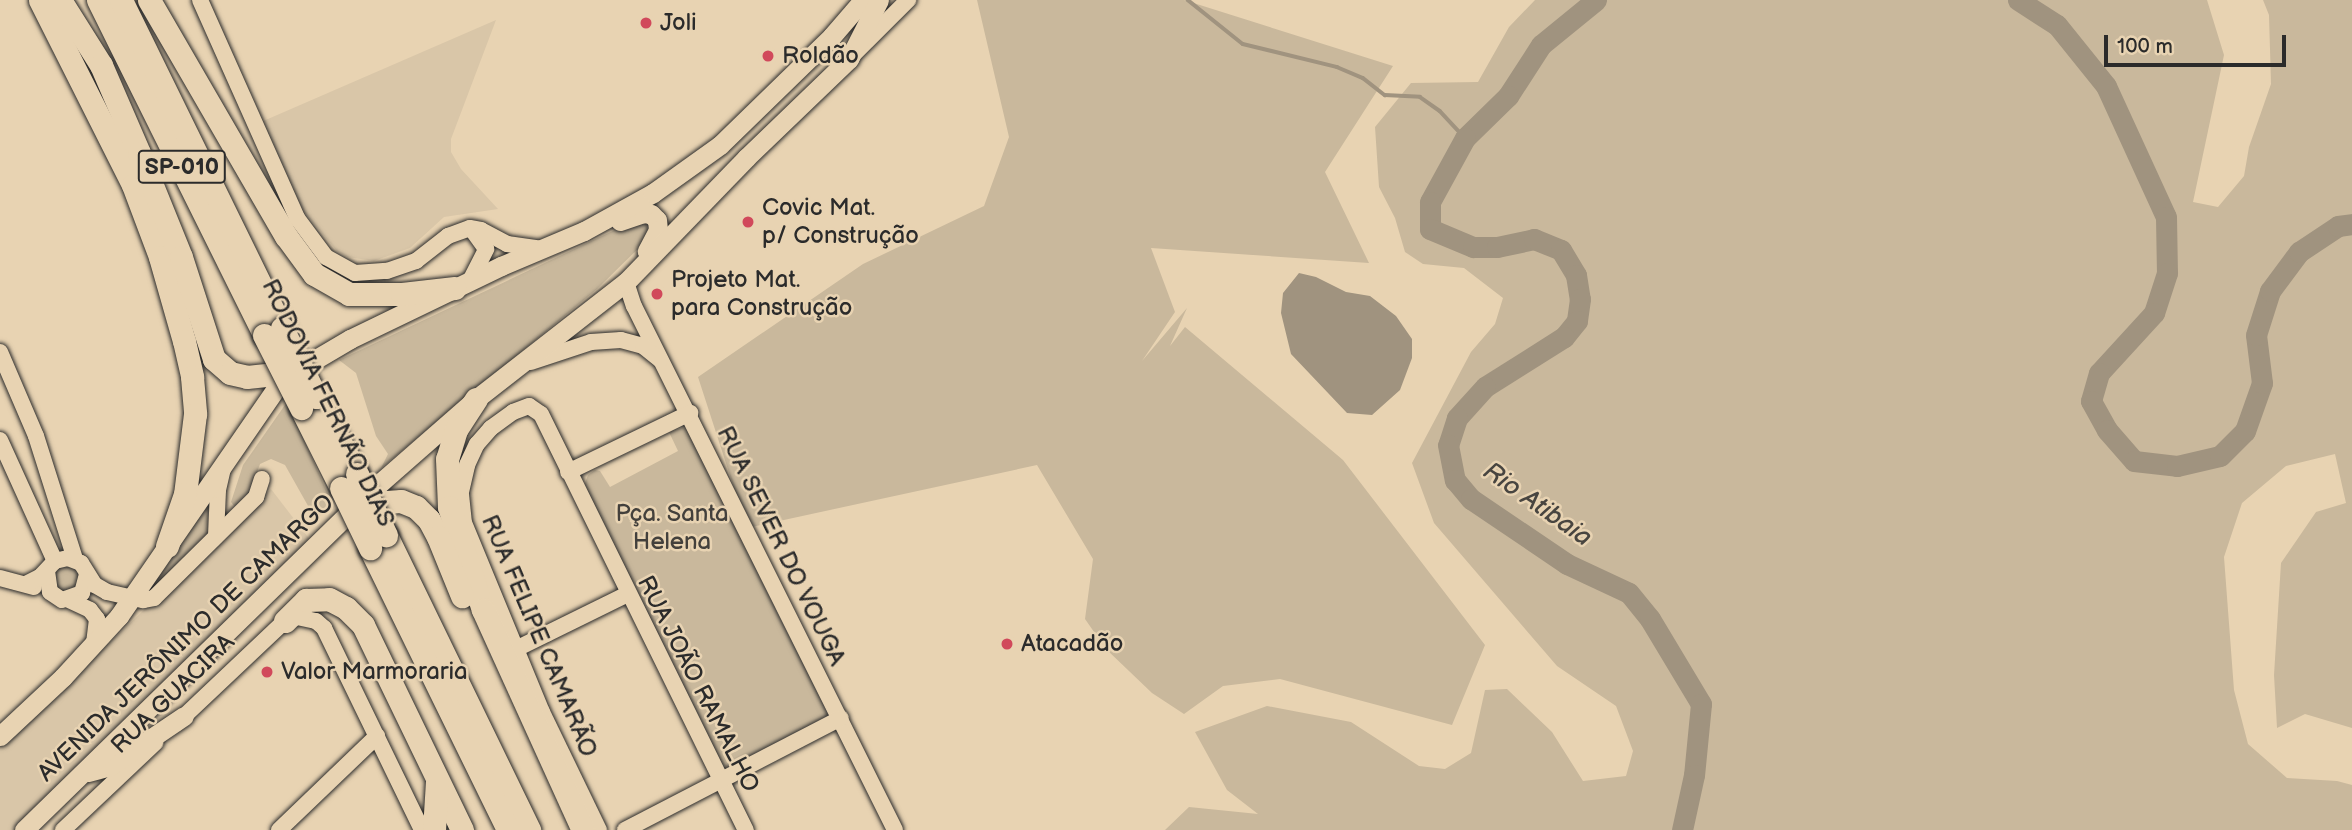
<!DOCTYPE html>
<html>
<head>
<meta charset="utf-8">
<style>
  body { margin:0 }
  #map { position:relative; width:2352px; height:830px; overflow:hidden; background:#e8d3b2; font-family:"Balsamiq Sans",sans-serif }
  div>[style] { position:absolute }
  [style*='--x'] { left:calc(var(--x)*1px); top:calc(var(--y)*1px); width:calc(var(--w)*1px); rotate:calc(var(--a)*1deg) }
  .built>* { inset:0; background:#d9c6a8 }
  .green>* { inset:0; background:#c9b89c }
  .water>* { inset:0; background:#a0937f }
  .stream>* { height:3.5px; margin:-1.75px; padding:0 1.75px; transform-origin:1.75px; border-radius:1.75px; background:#a0937f }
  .river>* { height:21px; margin:-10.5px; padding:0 10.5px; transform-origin:10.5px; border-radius:10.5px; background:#a0937f }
  .roads { filter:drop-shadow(0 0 2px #2b2b2b) drop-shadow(0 0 2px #2b2b2b) }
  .minor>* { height:16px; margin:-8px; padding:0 8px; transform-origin:8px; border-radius:8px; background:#e8d3b2 }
  .major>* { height:19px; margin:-9.5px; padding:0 9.5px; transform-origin:9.5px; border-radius:9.5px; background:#e8d3b2 }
  .highway>* { height:23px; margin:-11.5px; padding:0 11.5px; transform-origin:11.5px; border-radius:11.5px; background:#e8d3b2 }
  .bridges { filter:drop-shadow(0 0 2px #2b2b2b) drop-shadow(0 0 2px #2b2b2b) }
  .highway-bridge>* { height:23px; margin:-11.5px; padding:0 11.5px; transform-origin:11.5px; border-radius:11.5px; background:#e8d3b2 }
  .dots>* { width:19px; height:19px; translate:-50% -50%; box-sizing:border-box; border:4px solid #e8d3b2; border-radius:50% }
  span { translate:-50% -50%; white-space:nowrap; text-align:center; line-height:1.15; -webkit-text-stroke:5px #e8d3b2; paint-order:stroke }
  .shield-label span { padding:2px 5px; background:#e8d3b2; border:2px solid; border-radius:5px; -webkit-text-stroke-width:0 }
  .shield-label { font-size:23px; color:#2b2b2b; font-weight:700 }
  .poi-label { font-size:24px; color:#2b2b2b }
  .left { translate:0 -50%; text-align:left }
  .street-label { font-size:24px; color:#2b2b2b }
  .park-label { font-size:24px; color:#43403c }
  .water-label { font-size:26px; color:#484540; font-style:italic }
  .scale { position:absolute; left:2104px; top:35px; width:182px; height:32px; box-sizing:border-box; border:4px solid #2b2b2b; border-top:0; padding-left:9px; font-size:21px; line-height:24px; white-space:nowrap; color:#2b2b2b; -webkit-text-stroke:5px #e8d3b2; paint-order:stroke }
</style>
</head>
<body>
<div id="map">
  <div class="built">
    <i style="clip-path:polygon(496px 20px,451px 139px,451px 152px,461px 169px,498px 209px,444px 217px,410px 248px,374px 261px,348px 257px,337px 251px,301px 208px,261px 122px)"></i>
    <i style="clip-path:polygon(271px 489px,311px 541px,16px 830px,0 830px,0 747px)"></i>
  </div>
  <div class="green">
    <i style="clip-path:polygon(977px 0,1184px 0,1393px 66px,1325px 172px,1369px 263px,1151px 248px,1175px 312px,1142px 361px,1187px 308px,1170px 346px,1185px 327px,1343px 460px,1485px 645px,1452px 725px,1280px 679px,1223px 686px,1184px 714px,1152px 693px,1106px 649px,1085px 619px,1093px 559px,1037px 465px,747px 528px,698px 377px,863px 264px,984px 206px,1009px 137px)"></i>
    <i style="clip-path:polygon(1535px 0,2207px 0,2224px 55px,2193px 202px,2218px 207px,2244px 176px,2249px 147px,2271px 84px,2269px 15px,2263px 0,2352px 0,2352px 728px,2305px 714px,2277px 728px,2274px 675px,2281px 563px,2316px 512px,2346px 503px,2335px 454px,2286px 466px,2242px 503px,2224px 557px,2234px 690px,2248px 744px,2287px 778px,2337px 781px,2352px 785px,2352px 830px,1165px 830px,1189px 807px,1258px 814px,1227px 790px,1195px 732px,1267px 706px,1351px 722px,1419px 766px,1445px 769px,1471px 753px,1485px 690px,1507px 689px,1552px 732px,1583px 781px,1626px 776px,1633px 751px,1616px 706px,1557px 666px,1434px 523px,1412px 463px,1471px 352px,1495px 324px,1503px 298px,1464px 268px,1423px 264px,1405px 252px,1395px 218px,1379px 187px,1375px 127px,1411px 83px,1478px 82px,1509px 27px)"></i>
    <i style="clip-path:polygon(636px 220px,645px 221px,650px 237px,597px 289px,381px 468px,388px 454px,376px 436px,356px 373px,339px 360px)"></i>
    <i style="clip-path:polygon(287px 402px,332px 503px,316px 520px,285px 465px,271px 459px,260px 464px,246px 503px,237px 509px,231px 502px,243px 465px)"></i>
    <i style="clip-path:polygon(682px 428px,687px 429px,827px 705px,827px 719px,729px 768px,720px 763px,584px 486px,588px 475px,595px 470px,600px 471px,610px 487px,678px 451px,669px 432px)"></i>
    <i style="clip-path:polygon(208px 507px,208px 540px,151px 595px,151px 584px,191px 524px)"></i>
    <i style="clip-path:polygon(63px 564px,80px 571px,82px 586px,64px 594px,56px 589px,52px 575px)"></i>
  </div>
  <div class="water">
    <i style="clip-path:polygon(1299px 273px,1316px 277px,1346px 292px,1370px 296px,1396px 316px,1412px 339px,1412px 358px,1400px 390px,1372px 415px,1347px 413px,1291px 354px,1281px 313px,1283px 293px)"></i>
  </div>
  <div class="stream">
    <i style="--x:1188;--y:0;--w:70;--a:38.7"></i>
    <i style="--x:1243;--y:44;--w:97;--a:13.7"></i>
    <i style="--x:1337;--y:67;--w:28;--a:23"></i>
    <i style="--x:1363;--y:78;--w:28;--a:38"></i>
    <i style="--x:1385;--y:95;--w:35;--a:3"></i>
    <i style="--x:1420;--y:97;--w:24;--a:35"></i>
    <i style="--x:1440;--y:111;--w:37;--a:47"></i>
  </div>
  <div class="river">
    <i style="--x:1596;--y:0;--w:71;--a:140.7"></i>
    <i style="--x:1541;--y:45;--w:61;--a:122.9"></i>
    <i style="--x:1508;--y:96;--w:60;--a:135.7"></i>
    <i style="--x:1465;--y:138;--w:73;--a:118.7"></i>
    <i style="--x:1430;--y:202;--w:27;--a:90"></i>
    <i style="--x:1430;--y:229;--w:47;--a:22.7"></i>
    <i style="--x:1473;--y:247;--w:24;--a:0"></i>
    <i style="--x:1497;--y:247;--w:38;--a:-12"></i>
    <i style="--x:1534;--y:239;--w:29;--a:22"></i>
    <i style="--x:1561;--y:250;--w:29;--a:59"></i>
    <i style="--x:1576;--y:275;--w:24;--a:81"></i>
    <i style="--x:1580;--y:299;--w:22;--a:98"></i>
    <i style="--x:1577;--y:321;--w:21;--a:129"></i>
    <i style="--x:1564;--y:337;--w:93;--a:147.7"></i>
    <i style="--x:1485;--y:387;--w:42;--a:132.1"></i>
    <i style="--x:1457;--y:418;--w:28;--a:108"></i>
    <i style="--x:1448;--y:445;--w:36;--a:79"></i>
    <i style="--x:1455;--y:480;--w:25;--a:50"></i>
    <i style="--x:1471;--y:499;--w:116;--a:34.1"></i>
    <i style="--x:1567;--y:564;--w:68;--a:25.1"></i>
    <i style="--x:1629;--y:593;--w:33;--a:51"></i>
    <i style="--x:1650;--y:619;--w:99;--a:59"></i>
    <i style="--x:1701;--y:704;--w:71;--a:95.6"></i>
    <i style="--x:1694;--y:775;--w:56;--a:102.3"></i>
    <i style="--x:2018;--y:0;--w:46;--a:32.7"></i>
    <i style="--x:2057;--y:25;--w:78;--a:51.2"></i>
    <i style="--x:2106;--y:86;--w:144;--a:65.4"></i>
    <i style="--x:2166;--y:217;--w:56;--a:89"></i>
    <i style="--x:2167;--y:273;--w:42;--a:108"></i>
    <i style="--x:2154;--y:313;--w:81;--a:132.5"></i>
    <i style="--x:2099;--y:373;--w:29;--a:106"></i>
    <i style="--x:2091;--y:401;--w:33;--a:61"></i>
    <i style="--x:2107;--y:430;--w:41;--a:48.9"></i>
    <i style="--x:2134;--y:461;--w:43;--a:6.6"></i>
    <i style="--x:2177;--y:466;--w:44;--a:-13.1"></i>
    <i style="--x:2220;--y:456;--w:35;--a:-45"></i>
    <i style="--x:2245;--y:431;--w:51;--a:-70.5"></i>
    <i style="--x:2262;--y:383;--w:48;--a:-97.1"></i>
    <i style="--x:2256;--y:335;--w:46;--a:-72.3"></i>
    <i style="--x:2270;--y:291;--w:49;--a:-53.4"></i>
    <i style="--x:2299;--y:252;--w:47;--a:-33.7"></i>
    <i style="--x:2338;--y:226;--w:14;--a:-8"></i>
  </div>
  <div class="roads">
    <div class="minor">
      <i style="--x:200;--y:0;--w:239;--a:66"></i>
      <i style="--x:297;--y:218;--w:49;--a:53.4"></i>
      <i style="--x:326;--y:257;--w:33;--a:29"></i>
      <i style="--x:355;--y:273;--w:32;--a:-4"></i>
      <i style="--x:387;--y:271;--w:31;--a:-19"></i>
      <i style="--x:416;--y:261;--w:41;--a:-38"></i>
      <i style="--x:448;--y:236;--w:23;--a:-20"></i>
      <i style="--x:470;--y:228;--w:11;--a:10"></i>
      <i style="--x:481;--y:230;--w:30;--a:28"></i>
      <i style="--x:507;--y:244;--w:34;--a:8"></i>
      <i style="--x:856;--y:52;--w:74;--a:-45"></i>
      <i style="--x:470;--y:281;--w:36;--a:-63"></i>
      <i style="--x:486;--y:249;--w:24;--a:-126"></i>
      <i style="--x:626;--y:282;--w:25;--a:72"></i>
      <i style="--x:634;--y:306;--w:585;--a:63.52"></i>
      <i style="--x:0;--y:352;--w:91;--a:66.8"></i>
      <i style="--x:36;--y:436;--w:129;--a:72.4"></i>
      <i style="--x:531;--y:362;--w:63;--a:-18.4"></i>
      <i style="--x:591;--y:342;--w:30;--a:-4"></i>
      <i style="--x:621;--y:340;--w:23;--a:15"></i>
      <i style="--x:643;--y:346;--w:22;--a:39"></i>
      <i style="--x:0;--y:440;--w:133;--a:65.6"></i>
      <i style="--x:568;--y:472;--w:136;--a:-25.8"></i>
      <i style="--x:216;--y:536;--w:46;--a:-87.5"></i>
      <i style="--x:218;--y:490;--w:22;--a:-77"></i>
      <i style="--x:47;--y:571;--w:21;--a:82"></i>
      <i style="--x:50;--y:592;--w:14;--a:34"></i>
      <i style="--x:62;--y:600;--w:21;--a:-19"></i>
      <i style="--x:82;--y:593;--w:20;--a:-75"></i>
      <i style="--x:0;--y:578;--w:35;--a:15"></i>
      <i style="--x:26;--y:584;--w:16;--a:-27"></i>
      <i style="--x:40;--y:577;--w:22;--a:-47"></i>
      <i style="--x:55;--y:561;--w:13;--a:-13"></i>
      <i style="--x:68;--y:558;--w:14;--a:21"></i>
      <i style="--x:81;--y:563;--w:26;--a:58"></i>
      <i style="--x:95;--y:585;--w:14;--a:30"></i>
      <i style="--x:107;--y:592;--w:37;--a:13"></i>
      <i style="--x:143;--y:600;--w:11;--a:-10"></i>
      <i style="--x:154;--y:598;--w:144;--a:-44.7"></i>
      <i style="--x:256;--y:497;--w:19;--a:-72"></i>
      <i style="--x:69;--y:600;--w:23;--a:25"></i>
      <i style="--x:90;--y:610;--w:11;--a:52"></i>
      <i style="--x:97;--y:619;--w:26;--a:97"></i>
      <i style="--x:516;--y:649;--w:125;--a:-26.2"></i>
      <i style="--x:177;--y:723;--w:149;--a:-43.4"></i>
      <i style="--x:285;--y:621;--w:13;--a:-18"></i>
      <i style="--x:297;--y:617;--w:19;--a:12"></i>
      <i style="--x:316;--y:621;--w:11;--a:41"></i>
      <i style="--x:324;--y:628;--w:225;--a:64.1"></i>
      <i style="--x:63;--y:830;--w:127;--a:-43.4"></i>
      <i style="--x:279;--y:830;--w:136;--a:-43.8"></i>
      <i style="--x:599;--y:830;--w:131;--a:-115.8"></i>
      <i style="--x:542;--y:712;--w:204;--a:-112.4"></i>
      <i style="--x:464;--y:523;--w:31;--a:-96"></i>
      <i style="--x:461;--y:492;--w:28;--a:-77"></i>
      <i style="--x:467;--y:465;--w:23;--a:-65"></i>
      <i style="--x:477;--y:444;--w:21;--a:-49"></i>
      <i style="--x:491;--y:428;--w:27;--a:-36"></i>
      <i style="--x:513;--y:412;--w:17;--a:-21"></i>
      <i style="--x:529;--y:406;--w:14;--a:34"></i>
      <i style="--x:541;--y:414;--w:464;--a:63.8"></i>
      <i style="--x:625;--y:830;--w:243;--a:-27.4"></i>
    </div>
    <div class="major">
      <i style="--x:620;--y:221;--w:24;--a:-19"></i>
      <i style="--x:643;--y:213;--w:8;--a:7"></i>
      <i style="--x:651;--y:214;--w:8;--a:45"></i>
      <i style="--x:657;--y:220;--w:10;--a:84"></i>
      <i style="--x:658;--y:230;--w:24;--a:118"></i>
      <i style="--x:0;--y:736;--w:86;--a:-43.1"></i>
      <i style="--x:63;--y:677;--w:83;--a:-47.4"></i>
      <i style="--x:119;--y:616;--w:278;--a:-55.4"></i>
      <i style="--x:277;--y:387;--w:23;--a:-41"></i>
      <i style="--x:294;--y:372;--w:65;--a:-30.5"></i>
      <i style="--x:350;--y:339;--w:168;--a:-25.8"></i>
      <i style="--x:501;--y:266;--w:90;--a:-22.9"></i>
      <i style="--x:584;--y:231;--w:79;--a:-28.8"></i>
      <i style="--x:653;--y:193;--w:82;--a:-35.6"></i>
      <i style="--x:720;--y:145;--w:156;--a:-44.2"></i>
      <i style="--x:832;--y:36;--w:48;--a:-49.3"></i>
      <i style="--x:88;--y:772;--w:23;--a:-15"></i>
      <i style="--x:110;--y:766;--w:89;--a:-34"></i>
      <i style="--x:24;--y:830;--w:497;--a:-44.3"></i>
      <i style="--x:380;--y:483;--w:128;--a:-41.2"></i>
      <i style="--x:476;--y:399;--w:190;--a:-38"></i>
      <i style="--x:626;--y:282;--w:173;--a:-45.9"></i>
      <i style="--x:746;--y:158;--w:143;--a:-43.9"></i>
      <i style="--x:849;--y:59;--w:66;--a:-63"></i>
    </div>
    <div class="highway">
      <i style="--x:40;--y:0;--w:207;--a:63.3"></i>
      <i style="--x:133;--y:185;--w:77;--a:69.4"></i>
      <i style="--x:160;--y:257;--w:87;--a:74.1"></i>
      <i style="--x:184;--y:341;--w:37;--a:77"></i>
      <i style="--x:192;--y:377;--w:37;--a:85"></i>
      <i style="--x:195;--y:414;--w:81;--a:97.1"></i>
      <i style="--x:185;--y:494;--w:55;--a:109.1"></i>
      <i style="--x:60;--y:0;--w:77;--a:57.8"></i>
      <i style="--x:101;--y:65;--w:96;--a:66.6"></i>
      <i style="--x:139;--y:153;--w:112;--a:68"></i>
      <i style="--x:181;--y:257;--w:107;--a:72.1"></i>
      <i style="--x:214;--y:359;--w:21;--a:41"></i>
      <i style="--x:230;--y:373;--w:17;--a:13"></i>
      <i style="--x:247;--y:377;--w:47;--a:-6.1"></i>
      <i style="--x:98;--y:0;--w:374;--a:63.6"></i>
      <i style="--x:121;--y:0;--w:365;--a:63.9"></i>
      <i style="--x:149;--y:0;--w:273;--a:59.9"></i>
      <i style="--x:286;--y:236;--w:47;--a:53.6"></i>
      <i style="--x:314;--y:274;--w:40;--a:29.7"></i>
      <i style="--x:349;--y:294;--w:53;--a:0"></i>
      <i style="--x:402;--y:294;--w:53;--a:-6.5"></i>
      <i style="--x:316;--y:397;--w:87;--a:62"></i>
      <i style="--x:476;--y:399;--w:37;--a:123"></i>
      <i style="--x:456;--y:430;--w:30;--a:107"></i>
      <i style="--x:447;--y:459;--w:48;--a:87.6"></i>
      <i style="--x:449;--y:507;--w:108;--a:71.7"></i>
      <i style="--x:483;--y:610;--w:242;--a:65.6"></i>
      <i style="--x:301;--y:408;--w:89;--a:63.4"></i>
      <i style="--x:357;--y:504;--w:44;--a:-3.9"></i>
      <i style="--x:401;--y:501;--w:16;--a:22"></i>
      <i style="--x:416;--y:507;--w:18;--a:45"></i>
      <i style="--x:429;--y:520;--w:19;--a:62"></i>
      <i style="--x:438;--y:537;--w:64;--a:67.9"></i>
      <i style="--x:386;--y:535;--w:328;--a:64.1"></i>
      <i style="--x:370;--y:548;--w:314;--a:63.9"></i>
      <i style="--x:285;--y:621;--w:30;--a:-45"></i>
      <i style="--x:306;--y:600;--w:23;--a:-2"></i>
      <i style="--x:329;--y:599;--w:19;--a:28"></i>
      <i style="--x:346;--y:608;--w:24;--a:45"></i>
      <i style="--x:363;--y:625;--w:228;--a:64.2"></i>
      <i style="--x:434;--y:830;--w:49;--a:-86.5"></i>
    </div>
  </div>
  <div class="bridges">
    <div class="highway-bridge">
      <i style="--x:282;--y:328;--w:77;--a:63.8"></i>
      <i style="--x:264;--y:335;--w:82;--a:63.1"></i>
      <i style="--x:357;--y:474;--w:68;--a:64.6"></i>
      <i style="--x:341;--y:488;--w:67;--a:64.2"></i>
    </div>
  </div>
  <div class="dots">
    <i style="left:646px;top:23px;background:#d1495b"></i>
    <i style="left:768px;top:56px;background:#d1495b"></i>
    <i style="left:748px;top:222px;background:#d1495b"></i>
    <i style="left:657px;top:294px;background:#d1495b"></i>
    <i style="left:1007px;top:644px;background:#d1495b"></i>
    <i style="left:267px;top:672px;background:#d1495b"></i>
  </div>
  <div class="shield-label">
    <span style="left:182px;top:167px">SP-010</span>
  </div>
  <div class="poi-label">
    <span class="left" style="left:660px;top:23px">Joli</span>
    <span class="left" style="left:782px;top:56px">Roldão</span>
    <span class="left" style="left:762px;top:222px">Covic Mat.<br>p/ Construção</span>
    <span class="left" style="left:671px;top:294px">Projeto Mat.<br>para Construção</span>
    <span class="left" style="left:1021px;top:644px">Atacadão</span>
    <span class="left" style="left:281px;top:672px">Valor Marmoraria</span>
  </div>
  <div class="street-label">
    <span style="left:328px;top:403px;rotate:64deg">RODOVIA FERNÃO DIAS</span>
    <span style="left:781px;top:546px;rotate:64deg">RUA SEVER DO VOUGA</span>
    <span style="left:539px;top:636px;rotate:67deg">RUA FELIPE CAMARÃO</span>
    <span style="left:186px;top:638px;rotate:-44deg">AVENIDA JERÔNIMO DE CAMARGO</span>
    <span style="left:698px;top:684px;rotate:63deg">RUA JOÃO RAMALHO</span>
    <span style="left:173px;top:694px;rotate:-44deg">RUA GUACIRA</span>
  </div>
  <div class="park-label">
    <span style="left:672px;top:528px">Pça. Santa<br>Helena</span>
  </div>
  <div class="water-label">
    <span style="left:1537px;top:505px;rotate:35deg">Rio Atibaia</span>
  </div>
  <div class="scale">100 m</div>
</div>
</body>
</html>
